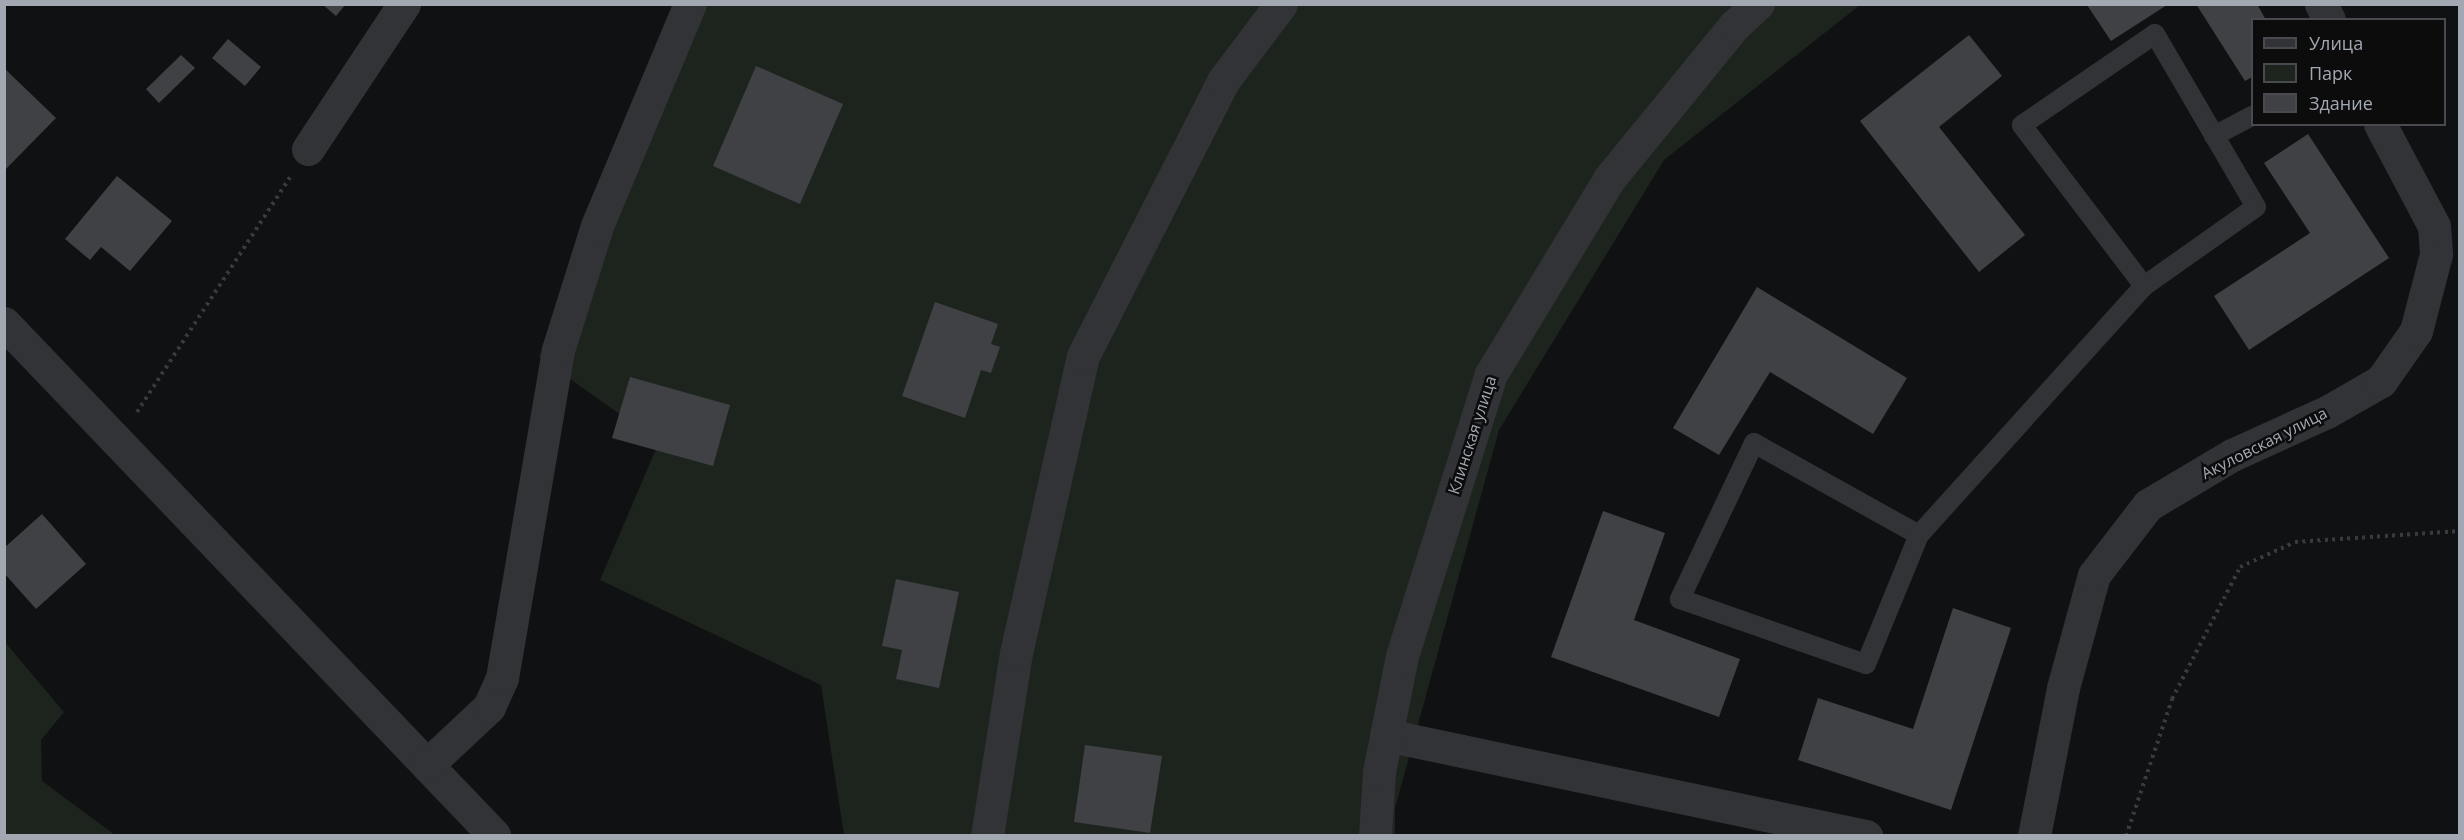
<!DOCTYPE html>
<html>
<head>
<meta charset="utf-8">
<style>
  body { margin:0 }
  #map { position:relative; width:2464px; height:840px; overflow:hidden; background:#101112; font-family:"Open Sans",sans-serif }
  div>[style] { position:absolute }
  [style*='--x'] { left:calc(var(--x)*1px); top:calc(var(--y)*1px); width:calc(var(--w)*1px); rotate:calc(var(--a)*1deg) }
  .green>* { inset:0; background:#1d241d }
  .building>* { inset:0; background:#3f4145 }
  .path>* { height:4px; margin-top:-2px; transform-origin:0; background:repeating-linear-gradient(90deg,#383a3e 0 3px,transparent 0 7.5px) }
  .service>* { height:20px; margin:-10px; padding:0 10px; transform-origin:10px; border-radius:10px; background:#323337 }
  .minor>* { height:33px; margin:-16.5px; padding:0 16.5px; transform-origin:16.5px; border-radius:16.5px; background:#323337 }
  span { translate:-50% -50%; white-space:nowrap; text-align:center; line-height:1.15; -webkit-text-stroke:5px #0c0c0d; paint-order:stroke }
  .street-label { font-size:16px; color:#a2a8b2 }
  .frame { position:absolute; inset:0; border:6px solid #a2a8b2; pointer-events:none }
  .legend { position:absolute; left:2251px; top:18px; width:195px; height:108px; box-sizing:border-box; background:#0c0c0d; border:2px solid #484a4f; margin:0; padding:8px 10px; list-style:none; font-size:18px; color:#a2a8b2 }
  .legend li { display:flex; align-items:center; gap:12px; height:30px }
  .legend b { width:30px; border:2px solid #484a4f }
</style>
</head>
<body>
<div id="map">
  <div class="green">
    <i style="clip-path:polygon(673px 5px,1860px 5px,1664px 160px,1499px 430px,1395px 808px,1395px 835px,844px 835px,821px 685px,600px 580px,659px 442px,539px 357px,582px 220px)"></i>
    <i style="clip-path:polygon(4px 641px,64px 712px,41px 740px,42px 781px,115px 835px,5px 835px)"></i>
  </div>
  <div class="building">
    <i style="clip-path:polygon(322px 4px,346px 4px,336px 16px)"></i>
    <i style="clip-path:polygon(2196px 4px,2257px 4px,2266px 20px,2252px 20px,2252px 77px,2245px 81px)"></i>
    <i style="clip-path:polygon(2087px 5px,2167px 5px,2111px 41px)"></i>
    <i style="clip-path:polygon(1969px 35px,2002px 76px,1939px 127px,2025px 235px,1979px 272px,1860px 121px)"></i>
    <i style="clip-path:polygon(228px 39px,261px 67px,245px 86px,212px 58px)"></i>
    <i style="clip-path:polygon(181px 55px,195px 68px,159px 103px,146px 89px)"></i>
    <i style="clip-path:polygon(756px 66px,843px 104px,800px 204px,713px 166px)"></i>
    <i style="clip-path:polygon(4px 68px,56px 118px,4px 171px)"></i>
    <i style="clip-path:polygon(2308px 134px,2389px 258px,2249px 350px,2214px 296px,2310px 233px,2264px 163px)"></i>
    <i style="clip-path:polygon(117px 176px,172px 221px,130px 271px,101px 247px,90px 260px,65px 239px)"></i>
    <i style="clip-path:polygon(1757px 287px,1907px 378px,1873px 434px,1770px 372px,1719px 455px,1673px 428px)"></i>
    <i style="clip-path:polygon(935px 302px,998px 324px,991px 344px,1000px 347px,991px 373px,981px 370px,965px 418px,902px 396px)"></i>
    <i style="clip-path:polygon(630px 377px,730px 405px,713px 466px,612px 438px)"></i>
    <i style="clip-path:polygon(1603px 511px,1665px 533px,1634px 620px,1740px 659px,1719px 717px,1551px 657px)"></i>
    <i style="clip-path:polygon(42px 514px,86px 564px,36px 609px,4px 573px,4px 548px)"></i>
    <i style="clip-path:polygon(896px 579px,959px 592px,939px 688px,896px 679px,902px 650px,882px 646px)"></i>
    <i style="clip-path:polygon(1953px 608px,2011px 628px,1951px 810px,1798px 760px,1818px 698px,1913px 729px)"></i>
    <i style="clip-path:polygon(1085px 745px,1162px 756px,1150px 833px,1074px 822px)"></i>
  </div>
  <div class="path">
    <i style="--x:137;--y:412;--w:280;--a:-56.9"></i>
    <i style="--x:2126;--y:836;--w:145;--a:-71.4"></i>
    <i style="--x:2172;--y:699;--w:148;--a:-62.7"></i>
    <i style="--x:2240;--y:567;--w:60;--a:-24.4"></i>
    <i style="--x:2295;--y:542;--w:165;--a:-3.8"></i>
  </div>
  <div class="service">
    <i style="--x:2155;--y:34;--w:200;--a:59.7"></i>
    <i style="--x:2256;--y:207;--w:137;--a:144.8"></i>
    <i style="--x:2144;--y:286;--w:202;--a:-127.2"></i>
    <i style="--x:2022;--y:125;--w:161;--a:-34.4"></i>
    <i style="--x:2214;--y:136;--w:43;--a:-27.8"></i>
    <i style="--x:1919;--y:535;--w:189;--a:-150.9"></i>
    <i style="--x:1754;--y:443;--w:173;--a:115.4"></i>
    <i style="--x:1680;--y:599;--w:197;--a:19.3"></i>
    <i style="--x:1866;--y:664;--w:139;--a:-67.7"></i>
    <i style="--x:1919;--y:535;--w:336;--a:-47.9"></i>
  </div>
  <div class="minor">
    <i style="--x:2321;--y:4;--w:18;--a:63"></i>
    <i style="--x:308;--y:149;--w:174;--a:-56.5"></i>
    <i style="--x:4;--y:323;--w:709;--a:46.26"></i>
    <i style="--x:1386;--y:735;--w:491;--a:11.9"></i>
    <i style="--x:427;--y:765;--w:85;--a:-43.1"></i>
    <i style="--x:489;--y:707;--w:32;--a:-66"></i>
    <i style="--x:502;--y:678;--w:333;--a:-80.3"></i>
    <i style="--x:558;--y:350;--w:130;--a:-72.5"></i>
    <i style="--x:597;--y:226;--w:241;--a:-67.3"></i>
    <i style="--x:987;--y:836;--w:185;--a:-81"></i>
    <i style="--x:1016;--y:653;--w:304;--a:-77.3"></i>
    <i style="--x:1083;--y:356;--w:309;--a:-63"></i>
    <i style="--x:1223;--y:81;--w:96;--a:-53"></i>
    <i style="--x:1375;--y:836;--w:64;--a:-86.4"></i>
    <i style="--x:1379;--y:772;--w:118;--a:-78.8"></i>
    <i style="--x:1402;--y:656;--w:296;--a:-72.5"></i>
    <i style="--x:1491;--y:374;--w:228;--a:-58.8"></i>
    <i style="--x:1609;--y:179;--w:198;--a:-50.8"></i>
    <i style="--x:1734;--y:26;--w:33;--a:-43"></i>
    <i style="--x:2034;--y:836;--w:151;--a:-78.9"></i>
    <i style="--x:2063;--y:688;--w:117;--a:-74.7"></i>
    <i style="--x:2094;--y:575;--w:88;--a:-52.4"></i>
    <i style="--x:2148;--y:505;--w:98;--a:-30.8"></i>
    <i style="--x:2232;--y:455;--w:104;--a:-24.4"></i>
    <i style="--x:2327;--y:412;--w:62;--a:-29.9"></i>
    <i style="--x:2381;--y:381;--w:61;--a:-55"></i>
    <i style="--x:2416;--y:331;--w:80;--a:-75.4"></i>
    <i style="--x:2436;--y:254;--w:28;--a:-94"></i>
    <i style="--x:2434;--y:226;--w:115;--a:-117.9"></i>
  </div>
  <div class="street-label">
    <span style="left:1472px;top:435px;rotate:-72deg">Клинская улица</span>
    <span style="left:2264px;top:443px;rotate:-27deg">Акуловская улица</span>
  </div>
  <div class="frame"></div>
  <ul class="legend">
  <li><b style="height:8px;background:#323337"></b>Улица</li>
  <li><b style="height:16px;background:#1d241d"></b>Парк</li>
  <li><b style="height:16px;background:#3f4145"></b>Здание</li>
  </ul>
</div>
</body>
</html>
